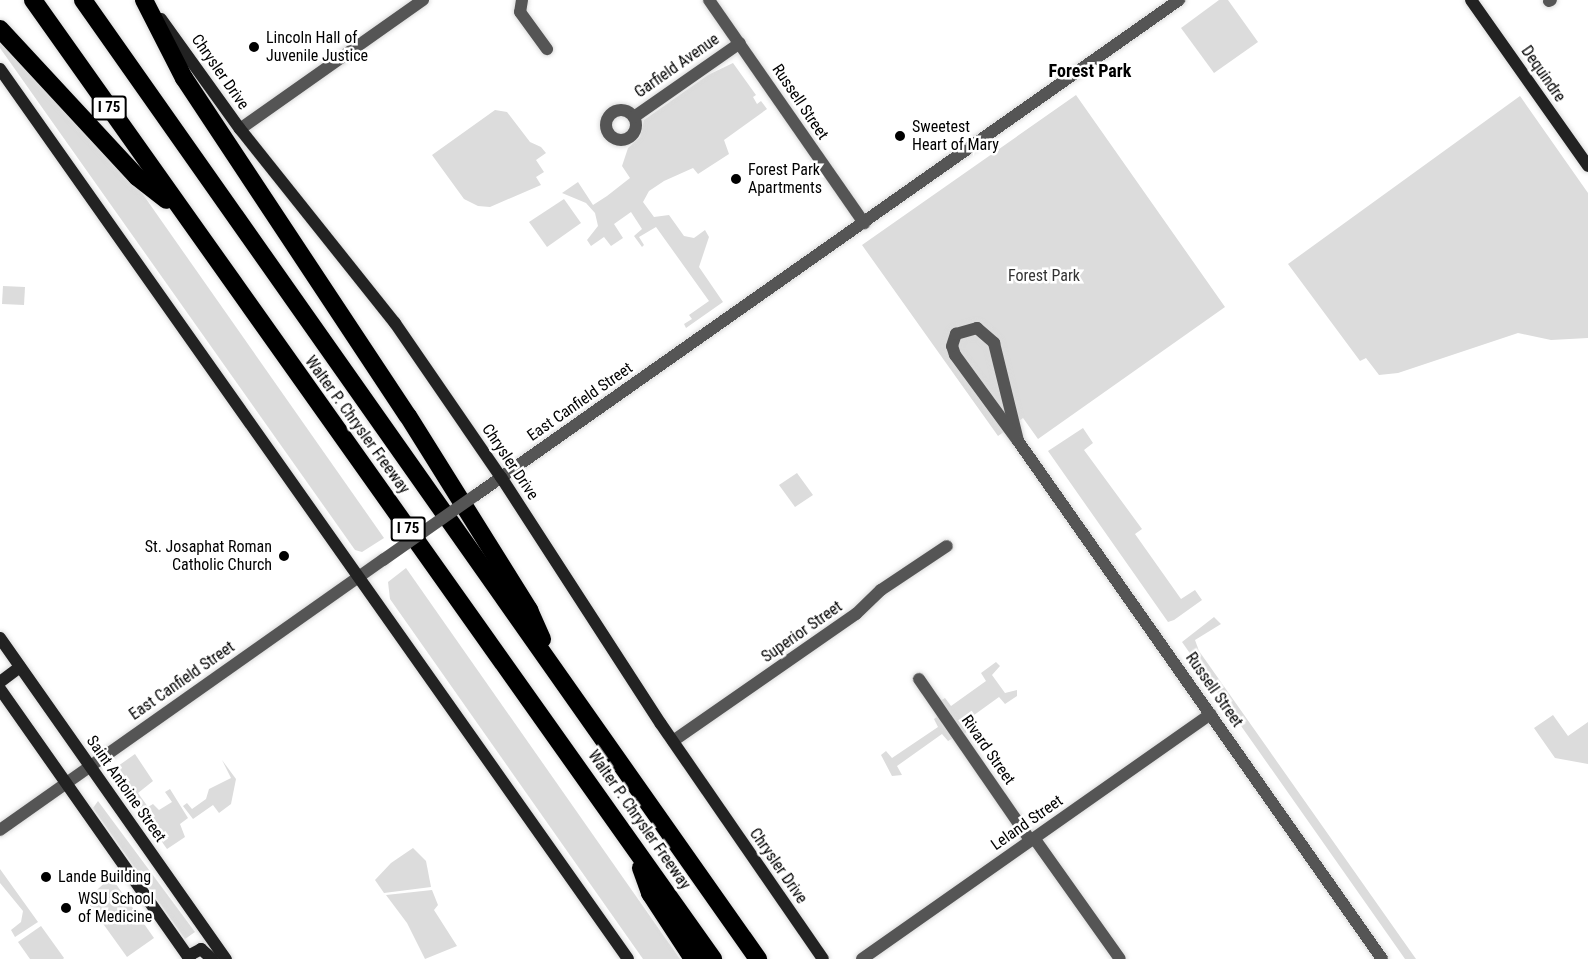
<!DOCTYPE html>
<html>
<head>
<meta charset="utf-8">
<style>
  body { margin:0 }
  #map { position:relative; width:1588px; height:959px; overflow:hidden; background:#fff; font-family:"Roboto Condensed",sans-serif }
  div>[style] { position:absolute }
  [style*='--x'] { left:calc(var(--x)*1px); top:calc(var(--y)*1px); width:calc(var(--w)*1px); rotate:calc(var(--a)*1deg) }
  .green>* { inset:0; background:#dcdcdc }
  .roads { filter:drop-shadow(0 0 2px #dbdbdb) drop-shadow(0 0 2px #dbdbdb) }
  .street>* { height:12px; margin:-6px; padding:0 6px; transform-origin:6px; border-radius:6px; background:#555 }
  .street>.ring { margin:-6px; padding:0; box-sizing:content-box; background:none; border:12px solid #555; border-radius:50% }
  .secondary>* { height:12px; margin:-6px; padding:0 6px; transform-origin:6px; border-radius:6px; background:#222 }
  .highway>* { height:18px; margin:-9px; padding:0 9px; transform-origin:9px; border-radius:9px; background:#000 }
  .street-bridge>* { height:12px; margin:-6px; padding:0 6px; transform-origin:6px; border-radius:6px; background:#555 }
  .dots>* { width:16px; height:16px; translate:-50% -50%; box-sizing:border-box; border:3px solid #fff; border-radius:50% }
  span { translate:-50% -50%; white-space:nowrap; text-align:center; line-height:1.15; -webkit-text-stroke:5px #fff; paint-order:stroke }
  .shield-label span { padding:2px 4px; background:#fff; border:2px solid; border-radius:4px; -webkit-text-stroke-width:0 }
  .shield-label { font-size:15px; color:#000; font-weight:700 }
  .poi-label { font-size:16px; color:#000 }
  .left { translate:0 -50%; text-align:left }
  .right { translate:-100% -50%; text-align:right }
  .street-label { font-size:16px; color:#000 }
  .park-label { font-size:16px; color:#333 }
  .neighbourhood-label { font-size:18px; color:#000; font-weight:700 }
</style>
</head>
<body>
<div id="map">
  <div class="green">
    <i style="clip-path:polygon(1219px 0,1228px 0,1258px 42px,1214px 73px,1181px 28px)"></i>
    <i style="clip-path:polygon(0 35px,130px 176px,384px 538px,362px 552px,355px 550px,0 48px)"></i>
    <i style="clip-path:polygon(733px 63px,756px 95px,753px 97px,757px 104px,761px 101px,767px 109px,724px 140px,729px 154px,698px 174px,693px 168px,664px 181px,649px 191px,643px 202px,654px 217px,669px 215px,684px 236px,694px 238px,705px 230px,709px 237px,699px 267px,723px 302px,686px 328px,684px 324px,692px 319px,689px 315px,709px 301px,656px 227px,639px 237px,644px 245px,642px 247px,634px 236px,642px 229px,631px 212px,614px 224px,623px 238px,611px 246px,604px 237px,591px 246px,587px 240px,598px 226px,595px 213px,586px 203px,562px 193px,578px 182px,593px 205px,607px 196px,630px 178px,622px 166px,628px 148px,640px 137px,644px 120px,708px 75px)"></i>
    <i style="clip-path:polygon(1076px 95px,1225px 307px,1038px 439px,1023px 418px,998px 436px,862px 245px)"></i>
    <i style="clip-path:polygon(1520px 96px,1588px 193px,1588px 338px,1551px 340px,1518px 333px,1398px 373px,1379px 375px,1366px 358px,1360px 361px,1288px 264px)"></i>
    <i style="clip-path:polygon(495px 110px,507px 112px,530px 142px,541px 147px,546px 153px,536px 160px,544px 172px,536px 177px,541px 185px,490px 207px,478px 206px,464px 199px,432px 155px)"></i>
    <i style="clip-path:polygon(564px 199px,581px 223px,547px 247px,529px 222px)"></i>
    <i style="clip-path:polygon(3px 286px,25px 287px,24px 305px,2px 304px)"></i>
    <i style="clip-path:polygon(1083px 428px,1093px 443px,1084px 450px,1142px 529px,1135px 534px,1181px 599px,1195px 590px,1202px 600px,1174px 620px,1168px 622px,1048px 451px)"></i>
    <i style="clip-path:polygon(797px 473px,813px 495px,795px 507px,779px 485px)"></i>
    <i style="clip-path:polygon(406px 568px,680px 959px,643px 959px,390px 599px,388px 582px)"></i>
    <i style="clip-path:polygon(1214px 617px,1221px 624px,1195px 640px,1199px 651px,1416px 959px,1405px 959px,1182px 642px)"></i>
    <i style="clip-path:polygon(996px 662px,1000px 666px,992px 675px,1005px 693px,1017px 690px,1017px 696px,1005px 704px,999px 697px,963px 723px,968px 731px,964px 734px,940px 701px,945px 698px,951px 706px,986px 681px,981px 673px)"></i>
    <i style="clip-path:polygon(1553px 715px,1568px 736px,1588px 722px,1588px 764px,1555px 758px,1534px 728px)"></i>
    <i style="clip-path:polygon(938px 716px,953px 738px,948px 741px,942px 734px,897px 766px,902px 775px,892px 776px,881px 755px,886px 751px,892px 758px,938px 727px,934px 719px)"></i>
    <i style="clip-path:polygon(135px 754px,153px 781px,138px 793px,148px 807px,153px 804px,159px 810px,172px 802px,165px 792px,170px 789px,188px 818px,180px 824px,185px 837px,167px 849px,111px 771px)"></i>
    <i style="clip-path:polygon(222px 760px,236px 779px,231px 804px,219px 813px,213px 805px,193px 819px,183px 806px,187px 803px,192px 809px,206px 799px,209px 789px,231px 778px)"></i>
    <i style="clip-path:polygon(98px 801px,195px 932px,185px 939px,93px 808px)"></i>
    <i style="clip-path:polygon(413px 848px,426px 861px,431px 887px,384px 893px,375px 880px,391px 863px)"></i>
    <i style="clip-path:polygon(0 869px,38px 922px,15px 937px,11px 930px,21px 922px,23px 911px,0 883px)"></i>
    <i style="clip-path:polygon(111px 877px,154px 938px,127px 957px,86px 900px)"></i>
    <i style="clip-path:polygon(432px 890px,438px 905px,434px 910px,457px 946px,425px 959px,407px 923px,386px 895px)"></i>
    <i style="clip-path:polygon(41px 926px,64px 958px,63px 959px,30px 959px,18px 942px)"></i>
  </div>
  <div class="roads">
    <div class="street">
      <i style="--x:522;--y:0;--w:12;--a:99"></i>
      <i style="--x:520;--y:12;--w:46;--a:53.9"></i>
      <i style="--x:709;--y:0;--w:272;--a:55.2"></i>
      <i style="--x:1549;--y:1;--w:2;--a:-27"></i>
      <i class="ring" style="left:606px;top:110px;width:18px;height:18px"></i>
      <i style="--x:634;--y:117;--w:129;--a:-34.9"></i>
      <i style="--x:240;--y:129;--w:224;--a:-35.2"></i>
      <i style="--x:977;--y:328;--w:23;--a:41"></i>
      <i style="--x:994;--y:343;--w:101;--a:76.2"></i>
      <i style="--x:1018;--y:441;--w:107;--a:-126.2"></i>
      <i style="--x:955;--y:355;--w:9;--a:-108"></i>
      <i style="--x:952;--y:346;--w:13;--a:-72"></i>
      <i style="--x:956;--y:334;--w:22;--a:-16"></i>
      <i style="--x:1018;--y:441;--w:633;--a:54.9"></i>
      <i style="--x:476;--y:495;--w:860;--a:-35.15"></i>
      <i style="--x:919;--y:679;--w:196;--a:55.4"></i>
      <i style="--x:673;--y:741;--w:223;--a:-34.8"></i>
      <i style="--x:856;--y:614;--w:35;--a:-44"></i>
      <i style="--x:881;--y:590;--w:79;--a:-33.7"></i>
      <i style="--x:0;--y:830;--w:469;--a:-35.2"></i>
      <i style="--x:1034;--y:838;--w:148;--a:54.6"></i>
      <i style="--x:862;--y:959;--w:426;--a:-35.1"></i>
    </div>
    <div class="secondary">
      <i style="--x:1471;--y:0;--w:203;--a:54.8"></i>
      <i style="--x:161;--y:19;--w:135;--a:54.3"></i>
      <i style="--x:240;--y:129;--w:248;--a:51.4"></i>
      <i style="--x:395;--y:323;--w:187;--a:55.5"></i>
      <i style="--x:501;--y:477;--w:294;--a:57.1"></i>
      <i style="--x:661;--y:724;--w:285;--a:55.4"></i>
      <i style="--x:0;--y:69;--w:1089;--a:54.79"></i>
      <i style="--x:0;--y:638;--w:393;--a:54.9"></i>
      <i style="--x:0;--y:682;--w:25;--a:-37"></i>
      <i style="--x:0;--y:689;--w:330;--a:54.9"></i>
      <i style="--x:188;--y:956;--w:15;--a:-28"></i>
      <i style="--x:201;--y:949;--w:15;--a:42"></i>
    </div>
    <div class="highway">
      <i style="--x:33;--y:0;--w:1176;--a:54.66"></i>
      <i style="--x:83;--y:0;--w:1173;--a:54.86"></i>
      <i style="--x:144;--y:0;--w:88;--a:62.9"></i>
      <i style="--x:184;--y:78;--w:405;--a:56.5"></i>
      <i style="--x:408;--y:416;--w:229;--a:58"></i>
      <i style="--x:529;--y:610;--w:32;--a:66"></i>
      <i style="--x:0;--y:29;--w:202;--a:47.2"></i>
      <i style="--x:137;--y:177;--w:37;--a:38"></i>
      <i style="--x:641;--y:868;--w:27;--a:70"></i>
      <i style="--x:650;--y:893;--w:79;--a:56.9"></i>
    </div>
  </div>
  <div class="street-bridge">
    <i style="--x:383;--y:560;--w:113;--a:-35"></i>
  </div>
  <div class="dots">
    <i style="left:254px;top:47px;background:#000"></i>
    <i style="left:900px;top:136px;background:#000"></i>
    <i style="left:736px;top:179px;background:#000"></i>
    <i style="left:284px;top:556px;background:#000"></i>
    <i style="left:46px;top:877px;background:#000"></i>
    <i style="left:66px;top:908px;background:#000"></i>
  </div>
  <div class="shield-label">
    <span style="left:109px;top:108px">I 75</span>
    <span style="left:408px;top:529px">I 75</span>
  </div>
  <div class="poi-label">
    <span class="left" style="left:266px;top:47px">Lincoln Hall of<br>Juvenile Justice</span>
    <span class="left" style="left:912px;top:136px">Sweetest<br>Heart of Mary</span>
    <span class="left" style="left:748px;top:179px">Forest Park<br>Apartments</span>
    <span class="right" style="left:272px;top:556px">St. Josaphat Roman<br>Catholic Church</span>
    <span class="left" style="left:58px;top:877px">Lande Building</span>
    <span class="left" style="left:78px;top:908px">WSU School<br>of Medicine</span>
  </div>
  <div class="street-label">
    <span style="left:677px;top:66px;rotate:-35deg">Garfield Avenue</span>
    <span style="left:220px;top:72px;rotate:55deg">Chrysler Drive</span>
    <span style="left:1543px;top:74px;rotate:55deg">Dequindre</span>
    <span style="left:800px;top:102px;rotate:56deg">Russell Street</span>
    <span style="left:580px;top:402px;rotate:-35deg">East Canfield Street</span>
    <span style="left:357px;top:425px;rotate:54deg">Walter P. Chrysler Freeway</span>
    <span style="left:510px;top:462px;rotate:56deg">Chrysler Drive</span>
    <span style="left:802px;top:632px;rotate:-35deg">Superior Street</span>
    <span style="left:182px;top:681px;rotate:-35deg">East Canfield Street</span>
    <span style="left:1214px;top:690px;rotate:55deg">Russell Street</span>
    <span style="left:988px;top:750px;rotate:55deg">Rivard Street</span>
    <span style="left:126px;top:789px;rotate:55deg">Saint Antoine Street</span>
    <span style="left:639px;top:820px;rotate:55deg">Walter P. Chrysler Freeway</span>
    <span style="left:1027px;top:823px;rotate:-35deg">Leland Street</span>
    <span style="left:778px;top:866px;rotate:55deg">Chrysler Drive</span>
  </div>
  <div class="park-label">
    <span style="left:1044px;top:276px">Forest Park</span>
  </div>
  <div class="neighbourhood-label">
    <span style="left:1090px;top:71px">Forest Park</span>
  </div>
</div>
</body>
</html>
